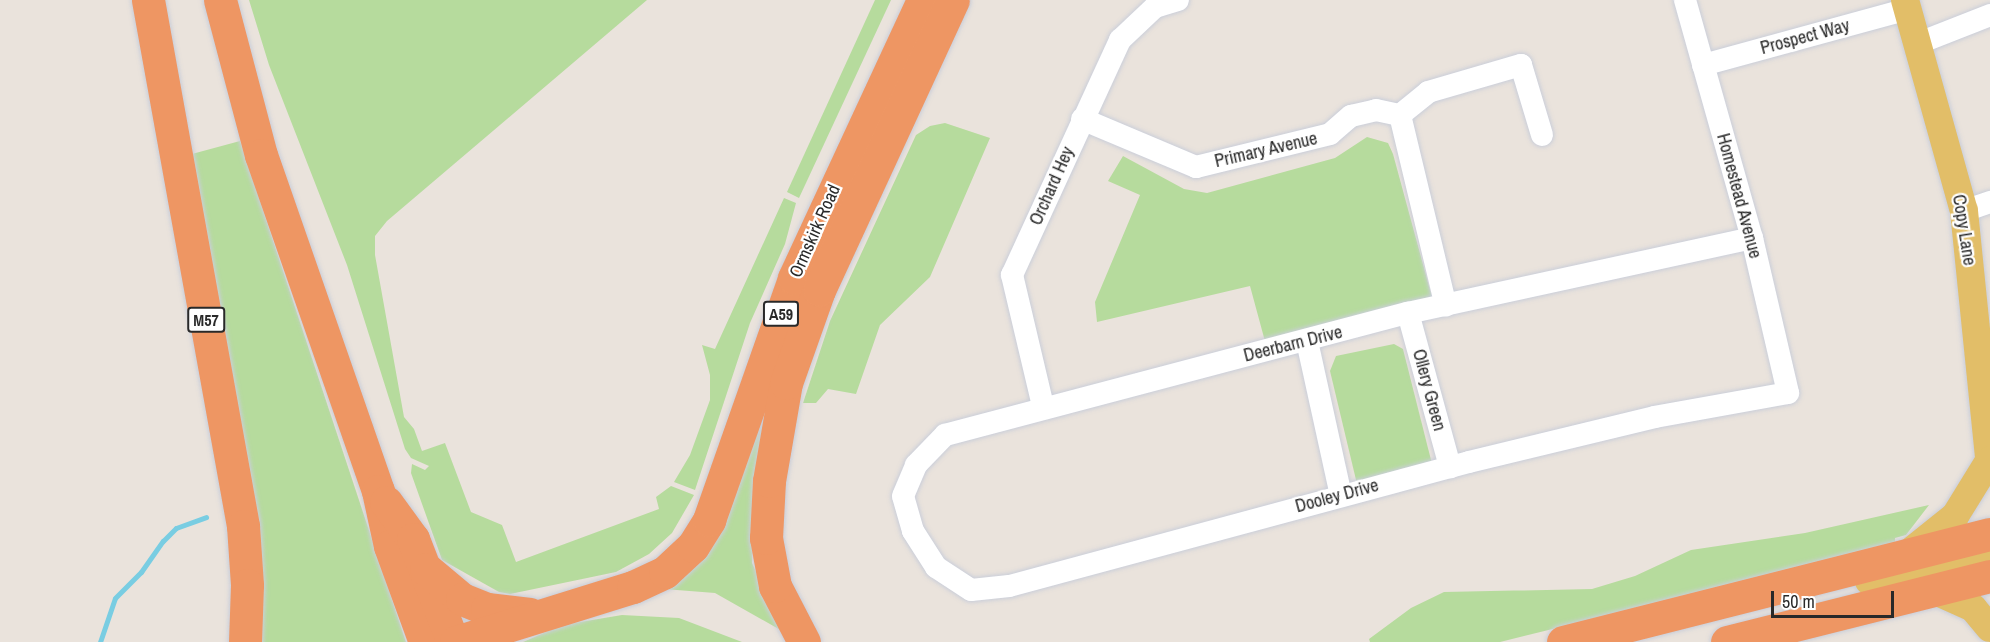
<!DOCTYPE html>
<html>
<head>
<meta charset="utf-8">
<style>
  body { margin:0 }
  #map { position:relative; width:1990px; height:642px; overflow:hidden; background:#eae3dc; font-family:"Archivo Narrow",sans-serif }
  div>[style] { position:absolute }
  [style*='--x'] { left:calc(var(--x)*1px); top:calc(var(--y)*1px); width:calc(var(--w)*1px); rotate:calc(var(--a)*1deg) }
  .green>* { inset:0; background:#b6db9d }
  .stream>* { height:5px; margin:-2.5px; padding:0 2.5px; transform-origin:2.5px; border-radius:2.5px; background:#79cde2 }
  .roads { filter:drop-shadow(0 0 2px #caced9) drop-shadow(0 0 2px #caced9) }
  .minor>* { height:22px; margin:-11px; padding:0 11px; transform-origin:11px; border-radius:11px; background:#fff }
  .major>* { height:28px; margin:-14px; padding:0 14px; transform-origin:14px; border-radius:14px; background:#e2be68 }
  .highway>* { height:33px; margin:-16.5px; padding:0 16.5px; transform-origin:16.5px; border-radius:16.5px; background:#ee9663 }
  span { translate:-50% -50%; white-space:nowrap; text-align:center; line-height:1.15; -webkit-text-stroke:4.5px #fff; paint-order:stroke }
  .shield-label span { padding:2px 4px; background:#fff; border:2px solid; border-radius:4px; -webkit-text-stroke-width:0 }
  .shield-label { font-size:16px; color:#292929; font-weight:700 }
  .street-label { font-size:18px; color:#292929 }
  .scale { position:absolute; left:1771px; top:591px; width:123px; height:27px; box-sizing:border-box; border:3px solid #292929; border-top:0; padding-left:8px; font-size:18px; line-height:21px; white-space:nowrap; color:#292929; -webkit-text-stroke:4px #fff; paint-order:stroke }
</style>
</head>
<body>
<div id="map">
  <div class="green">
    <i style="clip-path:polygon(249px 0,647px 0,387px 221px,375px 236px,375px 255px,404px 417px,414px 429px,422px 451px,445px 443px,471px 512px,502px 525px,516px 562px,659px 509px,656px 497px,671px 486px,694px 495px,672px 533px,649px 554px,616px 572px,510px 594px,499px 592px,442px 560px,411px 473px,412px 464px,425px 470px,429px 466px,411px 458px,405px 449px,347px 265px,269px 65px)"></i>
    <i style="clip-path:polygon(875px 0,891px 0,799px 198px,787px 192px)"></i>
    <i style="clip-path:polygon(945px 123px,990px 138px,930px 277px,880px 325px,856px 394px,828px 389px,816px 403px,803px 403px,830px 321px,916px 135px,930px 126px)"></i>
    <i style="clip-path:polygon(1367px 137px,1388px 143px,1393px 154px,1433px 301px,1266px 345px,1250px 286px,1097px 322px,1095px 302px,1140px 195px,1108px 181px,1123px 156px,1184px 189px,1207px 193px,1335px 158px)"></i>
    <i style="clip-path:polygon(240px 141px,406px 642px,257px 642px,192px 154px)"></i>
    <i style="clip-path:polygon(784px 198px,796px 203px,785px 244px,750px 323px,695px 490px,674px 482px,690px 455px,710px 400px,710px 375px,702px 345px,715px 349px)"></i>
    <i style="clip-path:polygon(1394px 344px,1403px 349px,1432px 464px,1357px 484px,1330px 371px,1336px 356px)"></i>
    <i style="clip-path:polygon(765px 406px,753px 502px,752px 563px,784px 632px,715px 593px,664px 589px)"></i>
    <i style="clip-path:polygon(1929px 505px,1906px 535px,1895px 538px,1895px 545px,1500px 642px,1370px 642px,1369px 639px,1411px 608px,1444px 592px,1592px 589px,1635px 576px,1691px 550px,1805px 533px)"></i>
    <i style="clip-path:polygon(622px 615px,679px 618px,742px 642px,523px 642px,562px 625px)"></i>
  </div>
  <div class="stream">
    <i style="--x:100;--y:642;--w:46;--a:-71.2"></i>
    <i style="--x:115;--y:598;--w:37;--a:-45"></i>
    <i style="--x:141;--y:572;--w:38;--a:-55"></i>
    <i style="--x:163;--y:541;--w:18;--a:-45"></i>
    <i style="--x:176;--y:528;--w:32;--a:-20"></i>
  </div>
  <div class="roads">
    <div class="minor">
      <i style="--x:1685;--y:0;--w:247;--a:74.3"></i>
      <i style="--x:1752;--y:238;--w:159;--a:76.9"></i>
      <i style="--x:1788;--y:393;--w:135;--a:169.8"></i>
      <i style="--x:1655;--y:417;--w:191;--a:166.4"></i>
      <i style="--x:1469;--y:462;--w:476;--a:164.9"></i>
      <i style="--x:1009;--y:586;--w:38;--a:174"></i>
      <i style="--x:971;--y:590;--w:42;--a:-146.7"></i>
      <i style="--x:936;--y:567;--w:43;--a:-122.6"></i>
      <i style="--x:913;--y:531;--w:36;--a:-106"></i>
      <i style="--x:903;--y:496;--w:34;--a:-67"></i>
      <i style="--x:916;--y:465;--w:42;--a:-46"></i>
      <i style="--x:945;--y:435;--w:479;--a:-14.8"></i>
      <i style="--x:1408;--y:313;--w:352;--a:-12.3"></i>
      <i style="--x:1919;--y:43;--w:76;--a:-21.5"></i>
      <i style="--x:1703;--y:65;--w:213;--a:-15.3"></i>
      <i style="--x:1400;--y:115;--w:36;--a:-39"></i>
      <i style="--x:1428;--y:92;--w:97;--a:-16.2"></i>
      <i style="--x:1521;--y:65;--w:73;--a:73.3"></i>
      <i style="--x:1082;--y:119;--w:124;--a:22.8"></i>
      <i style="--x:1196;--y:167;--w:138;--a:-13.8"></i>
      <i style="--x:1330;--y:134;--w:28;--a:-41"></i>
      <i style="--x:1351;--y:116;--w:26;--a:-13"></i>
      <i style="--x:1376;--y:110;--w:25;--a:12"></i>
      <i style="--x:1400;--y:115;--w:196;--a:76.5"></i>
      <i style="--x:1964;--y:211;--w:28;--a:-19"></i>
      <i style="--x:1408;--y:313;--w:160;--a:74.7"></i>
      <i style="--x:1307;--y:341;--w:158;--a:77.6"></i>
      <i style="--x:1043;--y:406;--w:135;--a:-103.3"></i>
      <i style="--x:1012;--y:275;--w:259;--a:-65.3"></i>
      <i style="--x:1120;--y:40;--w:48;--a:-43.3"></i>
      <i style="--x:1155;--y:7;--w:24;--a:-17"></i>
    </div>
    <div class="major">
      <i style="--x:1905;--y:0;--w:219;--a:74.4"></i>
      <i style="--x:1964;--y:211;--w:257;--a:84.2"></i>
      <i style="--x:1910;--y:552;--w:58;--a:-38.7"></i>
      <i style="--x:1955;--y:516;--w:65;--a:-58.3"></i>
      <i style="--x:1869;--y:581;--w:106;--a:-13.1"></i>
      <i style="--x:1972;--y:557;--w:19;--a:16"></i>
      <i style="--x:1933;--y:590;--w:44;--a:24.2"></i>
      <i style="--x:1973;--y:608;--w:26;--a:50"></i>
    </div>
    <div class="highway">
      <i style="--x:148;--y:0;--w:535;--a:79.76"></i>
      <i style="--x:243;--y:526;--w:59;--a:86.1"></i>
      <i style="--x:247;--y:585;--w:57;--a:92"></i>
      <i style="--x:220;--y:0;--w:160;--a:75.2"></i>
      <i style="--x:261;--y:155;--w:356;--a:70.8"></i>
      <i style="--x:378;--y:491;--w:56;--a:77.7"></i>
      <i style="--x:390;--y:546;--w:102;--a:70"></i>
      <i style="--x:386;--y:502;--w:46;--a:53.9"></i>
      <i style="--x:413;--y:539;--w:110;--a:68.8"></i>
      <i style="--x:426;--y:569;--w:47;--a:39.8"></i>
      <i style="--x:462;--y:599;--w:27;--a:22"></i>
      <i style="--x:487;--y:609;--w:43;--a:6.6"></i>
      <i style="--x:456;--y:642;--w:185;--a:-17.3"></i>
      <i style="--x:633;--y:587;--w:35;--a:-25"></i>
      <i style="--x:665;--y:572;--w:38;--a:-43"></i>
      <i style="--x:693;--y:546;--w:31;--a:-58"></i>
      <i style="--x:709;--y:520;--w:256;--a:-70.6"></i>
      <i style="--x:794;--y:278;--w:306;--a:-65.1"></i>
      <i style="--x:804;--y:642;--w:63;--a:-117.4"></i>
      <i style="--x:775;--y:586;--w:49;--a:-100.6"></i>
      <i style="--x:766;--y:538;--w:57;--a:-87"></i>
      <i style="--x:769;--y:481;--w:99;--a:-80.2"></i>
      <i style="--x:786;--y:383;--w:99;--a:-70.5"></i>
      <i style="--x:819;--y:290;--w:319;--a:-65.2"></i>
      <i style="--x:1563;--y:642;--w:440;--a:-14.2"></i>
      <i style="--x:1727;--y:642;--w:271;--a:-14.1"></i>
    </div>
  </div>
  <div class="shield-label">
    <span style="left:781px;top:314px">A59</span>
    <span style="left:206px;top:320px">M57</span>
  </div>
  <div class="street-label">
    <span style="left:1805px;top:37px;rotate:-15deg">Prospect Way</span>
    <span style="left:1266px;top:150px;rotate:-13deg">Primary Avenue</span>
    <span style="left:1052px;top:186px;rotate:-66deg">Orchard Hey</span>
    <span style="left:1739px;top:196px;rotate:75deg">Homestead Avenue</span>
    <span style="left:1964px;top:230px;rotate:81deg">Copy Lane</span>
    <span style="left:815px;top:231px;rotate:-66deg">Ormskirk Road</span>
    <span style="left:1293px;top:344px;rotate:-14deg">Deerbarn Drive</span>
    <span style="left:1429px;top:390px;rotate:75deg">Ollery Green</span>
    <span style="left:1337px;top:496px;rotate:-15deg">Dooley Drive</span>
  </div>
  <div class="scale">50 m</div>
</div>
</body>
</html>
